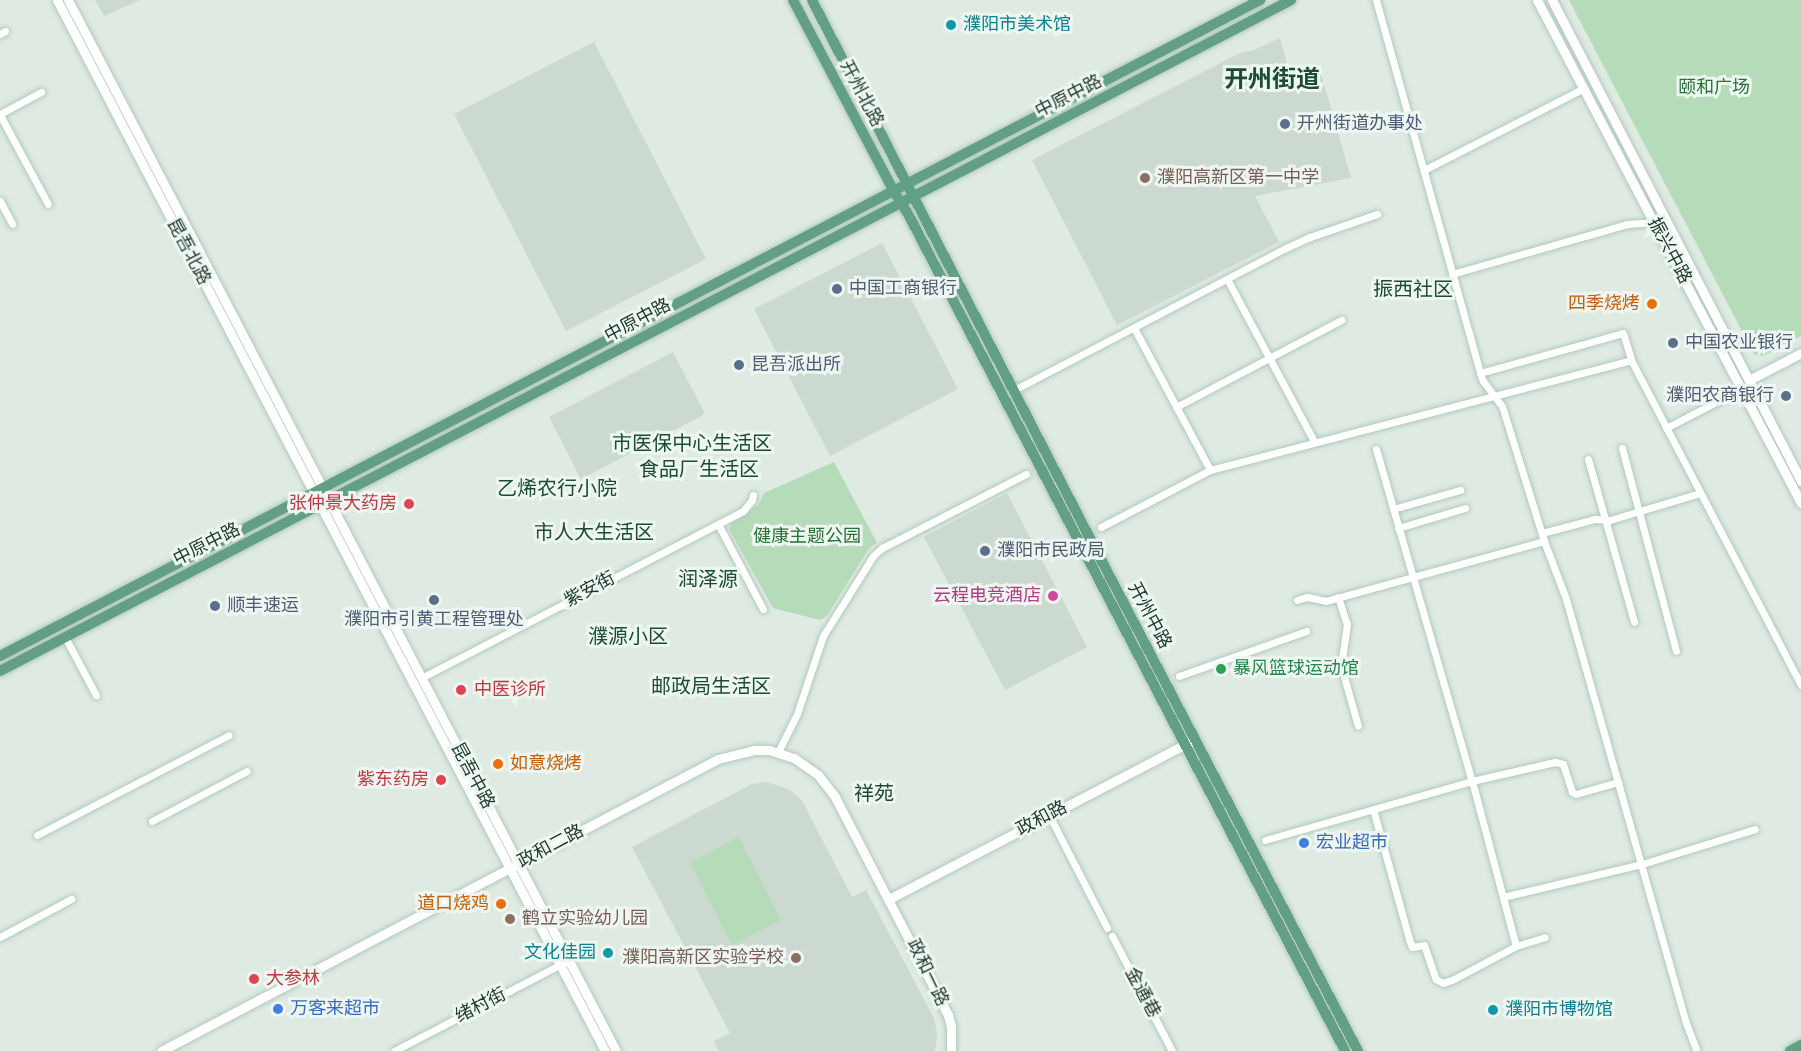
<!DOCTYPE html>
<html>
<head>
<meta charset="utf-8">
<style>
  body { margin:0 }
  #map { position:relative; width:1801px; height:1051px; overflow:hidden; background:#deeae2; font-family:"Sofia Sans Condensed","Noto Sans SC",sans-serif }
  div>[style] { position:absolute }
  [style*='--x'] { left:calc(var(--x)*1px); top:calc(var(--y)*1px); width:calc(var(--w)*1px); rotate:calc(var(--a)*1deg) }
  .built>* { inset:0; background:#ccd9d1 }
  .green>* { inset:0; background:#b6dbb9 }
  .roads { filter:drop-shadow(0 0 2px #b1c9bc) drop-shadow(0 0 2px #b1c9bc) }
  .street>* { height:7px; margin:-3.5px; padding:0 3.5px; transform-origin:3.5px; border-radius:3.5px; background:#fff }
  .secondary>* { height:9px; margin:-4.5px; padding:0 4.5px; transform-origin:4.5px; border-radius:4.5px; background:#fff }
  .primary>* { height:10px; margin:-5px; padding:0 5px; transform-origin:5px; border-radius:5px; background:#629f84 }
  .dots>* { width:16px; height:16px; translate:-50% -50%; box-sizing:border-box; border:3px solid #eef6f1; border-radius:50% }
  span { translate:-50% -50%; white-space:nowrap; text-align:center; line-height:1.15; -webkit-text-stroke:6px #eef6f1; paint-order:stroke }
  .culture-label { font-size:18px; color:#0d838f }
  .left { translate:0 -50%; text-align:left }
  .right { translate:-100% -50%; text-align:right }
  .park-label { font-size:18px; color:#2a7037 }
  .street-label { font-size:18px; color:#1f392d }
  .service-label { font-size:18px; color:#4e5e75 }
  .education-label { font-size:18px; color:#785e54 }
  .food-label { font-size:18px; color:#c56008 }
  .health-label { font-size:18px; color:#be3a42 }
  .hotel-label { font-size:18px; color:#b23c85 }
  .leisure-label { font-size:18px; color:#27864d }
  .shop-label { font-size:18px; color:#366cbe }
  .neighbourhood-label { font-size:20px; color:#1c4b36 }
  .district-label { font-size:24px; color:#1c4b36; font-weight:700 }
</style>
</head>
<body>
<div id="map">
  <div class="built">
    <i style="clip-path:polygon(95px 0,140px 0,104px 16px)"></i>
    <i style="clip-path:polygon(1280px 38px,1289px 71px,1318px 63px,1351px 178px,1255px 196px,1279px 242px,1117px 325px,1032px 160px,1242px 52px,1252px 51px)"></i>
    <i style="clip-path:polygon(594px 42px,706px 259px,566px 331px,454px 114px)"></i>
    <i style="clip-path:polygon(882px 243px,958px 389px,830px 456px,754px 309px)"></i>
    <i style="clip-path:polygon(673px 352px,705px 414px,581px 479px,549px 417px)"></i>
    <i style="clip-path:polygon(1007px 493px,1087px 647px,1005px 690px,924px 537px)"></i>
    <i style="clip-path:polygon(767px 782px,788px 789px,801px 799px,852px 897px,866px 890px,934px 1018px,937px 1034px,935px 1051px,719px 1051px,714px 1041px,730px 1033px,632px 847px,752px 784px)"></i>
  </div>
  <div class="green">
    <i style="clip-path:polygon(1569px 0,1801px 0,1801px 336px,1763px 356px,1754px 354px)"></i>
    <i style="clip-path:polygon(834px 462px,877px 543px,869px 548px,827px 616px,820px 620px,773px 608px,729px 529px,731px 524px,758px 505px,764px 493px)"></i>
    <i style="clip-path:polygon(739px 837px,781px 920px,732px 945px,690px 863px)"></i>
  </div>
  <div class="roads">
    <div class="street">
      <i style="--x:1376;--y:0;--w:387;--a:74.4"></i>
      <i style="--x:1480;--y:373;--w:9;--a:69"></i>
      <i style="--x:1483;--y:381;--w:31;--a:53"></i>
      <i style="--x:1502;--y:406;--w:141;--a:72.7"></i>
      <i style="--x:1544;--y:541;--w:62;--a:69.2"></i>
      <i style="--x:1566;--y:599;--w:441;--a:74.2"></i>
      <i style="--x:1686;--y:1023;--w:30;--a:69"></i>
      <i style="--x:0;--y:34;--w:6;--a:-31"></i>
      <i style="--x:0;--y:114;--w:47;--a:-28.2"></i>
      <i style="--x:0;--y:115;--w:101;--a:61.7"></i>
      <i style="--x:1424;--y:170;--w:180;--a:-27.1"></i>
      <i style="--x:0;--y:201;--w:26;--a:62"></i>
      <i style="--x:1452;--y:274;--w:182;--a:-15.9"></i>
      <i style="--x:1627;--y:224;--w:27;--a:-4"></i>
      <i style="--x:1227;--y:279;--w:184;--a:61.8"></i>
      <i style="--x:1134;--y:328;--w:161;--a:61.8"></i>
      <i style="--x:1480;--y:373;--w:148;--a:-15.6"></i>
      <i style="--x:1623;--y:333;--w:28;--a:73"></i>
      <i style="--x:1631;--y:360;--w:367;--a:62.4"></i>
      <i style="--x:1014;--y:390;--w:307;--a:-27.6"></i>
      <i style="--x:1286;--y:248;--w:26;--a:-25"></i>
      <i style="--x:1310;--y:237;--w:71;--a:-18.9"></i>
      <i style="--x:1176;--y:407;--w:187;--a:-27.8"></i>
      <i style="--x:1666;--y:428;--w:85;--a:-27.5"></i>
      <i style="--x:1622;--y:448;--w:210;--a:75.1"></i>
      <i style="--x:1376;--y:449;--w:346;--a:73.9"></i>
      <i style="--x:1472;--y:781;--w:171;--a:75.1"></i>
      <i style="--x:1516;--y:946;--w:30;--a:-17"></i>
      <i style="--x:1588;--y:459;--w:169;--a:74.2"></i>
      <i style="--x:1393;--y:509;--w:70;--a:-15.8"></i>
      <i style="--x:718;--y:524;--w:96;--a:62.1"></i>
      <i style="--x:1101;--y:527;--w:123;--a:-27.6"></i>
      <i style="--x:1210;--y:470;--w:435;--a:-14.6"></i>
      <i style="--x:1398;--y:528;--w:70;--a:-16.6"></i>
      <i style="--x:1542;--y:533;--w:55;--a:-14.8"></i>
      <i style="--x:1595;--y:519;--w:15;--a:4"></i>
      <i style="--x:1610;--y:520;--w:94;--a:-16.7"></i>
      <i style="--x:1338;--y:597;--w:28;--a:72"></i>
      <i style="--x:1347;--y:624;--w:42;--a:98.1"></i>
      <i style="--x:1341;--y:666;--w:62;--a:74.2"></i>
      <i style="--x:1297;--y:600;--w:10;--a:-17"></i>
      <i style="--x:1307;--y:597;--w:19;--a:12"></i>
      <i style="--x:1326;--y:601;--w:226;--a:-15.4"></i>
      <i style="--x:65;--y:637;--w:66;--a:61.9"></i>
      <i style="--x:1179;--y:676;--w:135;--a:-19.5"></i>
      <i style="--x:421;--y:678;--w:363;--a:-27.4"></i>
      <i style="--x:743;--y:511;--w:14;--a:-51"></i>
      <i style="--x:752;--y:500;--w:5;--a:-79"></i>
      <i style="--x:778;--y:752;--w:42;--a:-63.4"></i>
      <i style="--x:797;--y:714;--w:82;--a:-71.6"></i>
      <i style="--x:823;--y:636;--w:94;--a:-58"></i>
      <i style="--x:873;--y:556;--w:12;--a:-42"></i>
      <i style="--x:882;--y:548;--w:162;--a:-27.2"></i>
      <i style="--x:1373;--y:809;--w:138;--a:74.5"></i>
      <i style="--x:1410;--y:942;--w:5;--a:68"></i>
      <i style="--x:1412;--y:947;--w:12;--a:-9"></i>
      <i style="--x:1424;--y:945;--w:36;--a:71"></i>
      <i style="--x:1436;--y:979;--w:8;--a:30"></i>
      <i style="--x:1443;--y:983;--w:12;--a:-20"></i>
      <i style="--x:1454;--y:979;--w:70;--a:-28"></i>
      <i style="--x:1049;--y:815;--w:127;--a:62.8"></i>
      <i style="--x:152;--y:821;--w:107;--a:-27.8"></i>
      <i style="--x:37;--y:835;--w:216;--a:-27.5"></i>
      <i style="--x:1265;--y:840;--w:215;--a:-15.9"></i>
      <i style="--x:1472;--y:781;--w:85;--a:-12.9"></i>
      <i style="--x:1555;--y:762;--w:8;--a:14"></i>
      <i style="--x:1563;--y:764;--w:29;--a:72"></i>
      <i style="--x:1572;--y:792;--w:4;--a:27"></i>
      <i style="--x:1576;--y:794;--w:44;--a:-15.9"></i>
      <i style="--x:1503;--y:897;--w:143;--a:-13.4"></i>
      <i style="--x:1642;--y:864;--w:118;--a:-17.2"></i>
      <i style="--x:1112;--y:936;--w:130;--a:62.4"></i>
      <i style="--x:0;--y:937;--w:81;--a:-28.2"></i>
      <i style="--x:394;--y:1051;--w:197;--a:-27.5"></i>
    </div>
    <div class="secondary">
      <i style="--x:57;--y:0;--w:1185;--a:62.46"></i>
      <i style="--x:68;--y:0;--w:1185;--a:62.46"></i>
      <i style="--x:1537;--y:0;--w:568;--a:62.31"></i>
      <i style="--x:1552;--y:0;--w:542;--a:62.63"></i>
      <i style="--x:1749;--y:380;--w:59;--a:-27.4"></i>
      <i style="--x:889;--y:899;--w:345;--a:-27.6"></i>
      <i style="--x:161;--y:1051;--w:629;--a:-27.67"></i>
      <i style="--x:718;--y:759;--w:37;--a:-14"></i>
      <i style="--x:754;--y:750;--w:15;--a:0"></i>
      <i style="--x:769;--y:750;--w:26;--a:18"></i>
      <i style="--x:794;--y:758;--w:29;--a:35"></i>
      <i style="--x:818;--y:775;--w:28;--a:52"></i>
      <i style="--x:835;--y:797;--w:246;--a:62.6"></i>
      <i style="--x:948;--y:1015;--w:11;--a:75"></i>
      <i style="--x:951;--y:1026;--w:25;--a:90"></i>
    </div>
    <div class="primary">
      <i style="--x:793;--y:0;--w:215;--a:62.2"></i>
      <i style="--x:893;--y:190;--w:26;--a:58"></i>
      <i style="--x:907;--y:212;--w:946;--a:62.43"></i>
      <i style="--x:812;--y:0;--w:617;--a:62.69"></i>
      <i style="--x:1095;--y:548;--w:568;--a:62.4"></i>
      <i style="--x:0;--y:656;--w:1421;--a:-27.5"></i>
      <i style="--x:0;--y:671;--w:1455;--a:-27.46"></i>
      <i style="--x:1790;--y:1051;--w:13;--a:-29"></i>
    </div>
  </div>
  <div class="dots">
    <i style="left:951px;top:25px;background:#0f9aa8"></i>
    <i style="left:1285px;top:124px;background:#5c6f8a"></i>
    <i style="left:1145px;top:178px;background:#8d6e63"></i>
    <i style="left:837px;top:289px;background:#5c6f8a"></i>
    <i style="left:1652px;top:304px;background:#e8710a"></i>
    <i style="left:1673px;top:343px;background:#5c6f8a"></i>
    <i style="left:739px;top:365px;background:#5c6f8a"></i>
    <i style="left:1786px;top:396px;background:#5c6f8a"></i>
    <i style="left:409px;top:504px;background:#e0444e"></i>
    <i style="left:985px;top:551px;background:#5c6f8a"></i>
    <i style="left:1053px;top:596px;background:#d1479c"></i>
    <i style="left:434px;top:600px;background:#5c6f8a"></i>
    <i style="left:215px;top:606px;background:#5c6f8a"></i>
    <i style="left:1221px;top:669px;background:#2e9e5b"></i>
    <i style="left:461px;top:690px;background:#e0444e"></i>
    <i style="left:498px;top:764px;background:#e8710a"></i>
    <i style="left:441px;top:780px;background:#e0444e"></i>
    <i style="left:1304px;top:843px;background:#3f7fe0"></i>
    <i style="left:501px;top:904px;background:#e8710a"></i>
    <i style="left:510px;top:919px;background:#8d6e63"></i>
    <i style="left:608px;top:953px;background:#0f9aa8"></i>
    <i style="left:796px;top:958px;background:#8d6e63"></i>
    <i style="left:254px;top:979px;background:#e0444e"></i>
    <i style="left:278px;top:1009px;background:#3f7fe0"></i>
    <i style="left:1493px;top:1010px;background:#0f9aa8"></i>
  </div>
  <div class="culture-label">
    <span class="left" style="left:963px;top:25px">濮阳市美术馆</span>
    <span class="right" style="left:596px;top:953px">文化佳园</span>
    <span class="left" style="left:1505px;top:1010px">濮阳市博物馆</span>
  </div>
  <div class="park-label">
    <span style="left:1714px;top:88px">颐和广场</span>
    <span style="left:807px;top:537px">健康主题公园</span>
  </div>
  <div class="street-label">
    <span style="left:861px;top:94px;rotate:62deg">开州北路</span>
    <span style="left:1069px;top:97px;rotate:-27deg">中原中路</span>
    <span style="left:1669px;top:251px;rotate:62deg">振兴中路</span>
    <span style="left:188px;top:252px;rotate:62deg">昆吾北路</span>
    <span style="left:638px;top:321px;rotate:-28deg">中原中路</span>
    <span style="left:207px;top:545px;rotate:-27deg">中原中路</span>
    <span style="left:590px;top:590px;rotate:-28deg">紫安街</span>
    <span style="left:1149px;top:616px;rotate:62deg">开州中路</span>
    <span style="left:472px;top:776px;rotate:62deg">昆吾中路</span>
    <span style="left:1042px;top:819px;rotate:-28deg">政和路</span>
    <span style="left:551px;top:847px;rotate:-28deg">政和二路</span>
    <span style="left:927px;top:973px;rotate:64deg">政和一路</span>
    <span style="left:1142px;top:993px;rotate:62deg">金通巷</span>
    <span style="left:481px;top:1006px;rotate:-27deg">绪村街</span>
  </div>
  <div class="service-label">
    <span class="left" style="left:1297px;top:124px">开州街道办事处</span>
    <span class="left" style="left:849px;top:289px">中国工商银行</span>
    <span class="left" style="left:1685px;top:343px">中国农业银行</span>
    <span class="left" style="left:751px;top:365px">昆吾派出所</span>
    <span class="right" style="left:1774px;top:396px">濮阳农商银行</span>
    <span class="left" style="left:997px;top:551px">濮阳市民政局</span>
    <span class="left" style="left:227px;top:606px">顺丰速运</span>
    <span style="left:434px;top:620px">濮阳市引黄工程管理处</span>
  </div>
  <div class="education-label">
    <span class="left" style="left:1157px;top:178px">濮阳高新区第一中学</span>
    <span class="left" style="left:522px;top:919px">鹤立实验幼儿园</span>
    <span class="right" style="left:784px;top:958px">濮阳高新区实验学校</span>
  </div>
  <div class="food-label">
    <span class="right" style="left:1640px;top:304px">四季烧烤</span>
    <span class="left" style="left:510px;top:764px">如意烧烤</span>
    <span class="right" style="left:489px;top:904px">道口烧鸡</span>
  </div>
  <div class="health-label">
    <span class="right" style="left:397px;top:504px">张仲景大药房</span>
    <span class="left" style="left:474px;top:690px">中医诊所</span>
    <span class="right" style="left:429px;top:780px">紫东药房</span>
    <span class="left" style="left:266px;top:979px">大参林</span>
  </div>
  <div class="hotel-label">
    <span class="right" style="left:1041px;top:596px">云程电竞酒店</span>
  </div>
  <div class="leisure-label">
    <span class="left" style="left:1233px;top:669px">暴风篮球运动馆</span>
  </div>
  <div class="shop-label">
    <span class="left" style="left:1316px;top:843px">宏业超市</span>
    <span class="left" style="left:290px;top:1009px">万客来超市</span>
  </div>
  <div class="neighbourhood-label">
    <span style="left:1413px;top:290px">振西社区</span>
    <span style="left:692px;top:444px">市医保中心生活区</span>
    <span style="left:699px;top:470px">食品厂生活区</span>
    <span style="left:557px;top:489px">乙烯农行小院</span>
    <span style="left:594px;top:533px">市人大生活区</span>
    <span style="left:708px;top:580px">润泽源</span>
    <span style="left:628px;top:637px">濮源小区</span>
    <span style="left:711px;top:687px">邮政局生活区</span>
    <span style="left:874px;top:794px">祥苑</span>
  </div>
  <div class="district-label">
    <span style="left:1272px;top:80px">开州街道</span>
  </div>
</div>
</body>
</html>
